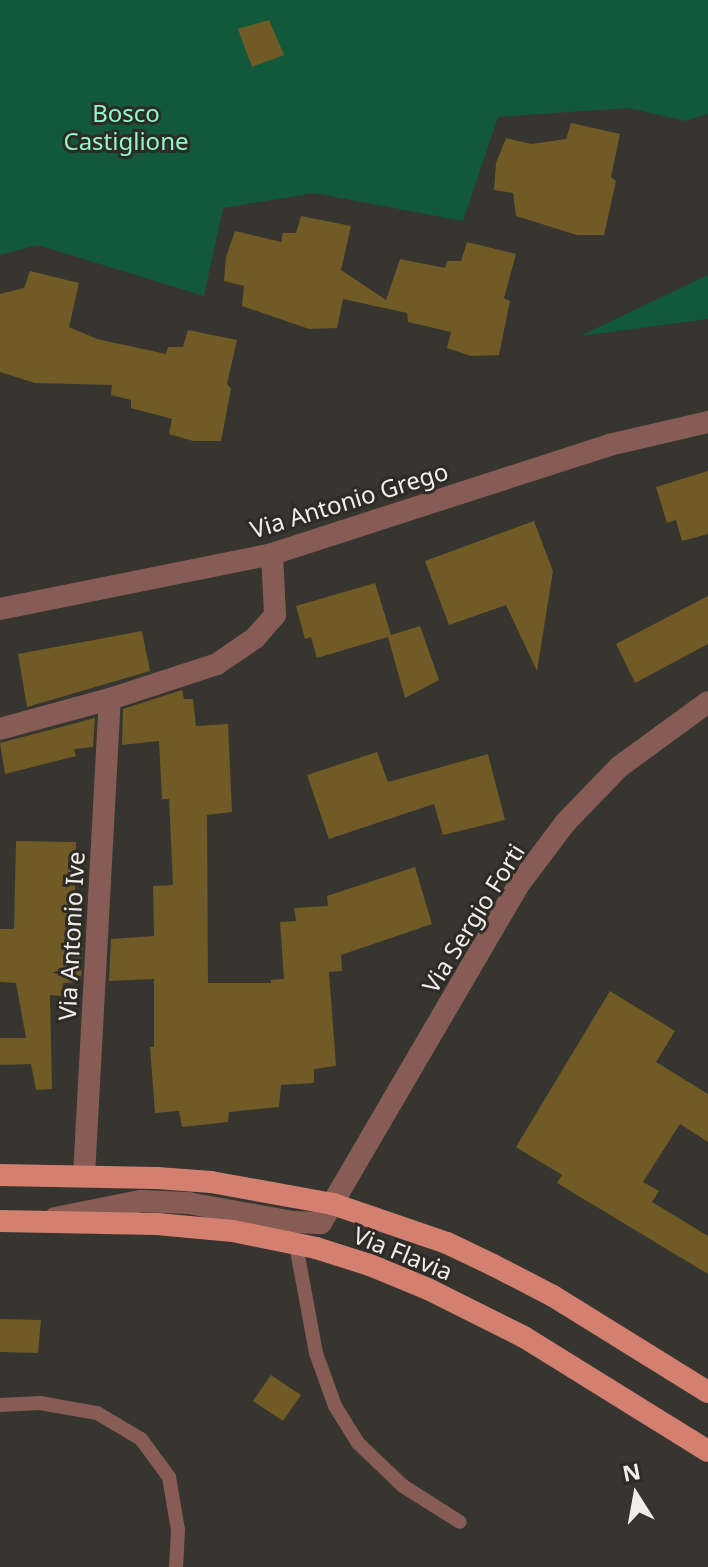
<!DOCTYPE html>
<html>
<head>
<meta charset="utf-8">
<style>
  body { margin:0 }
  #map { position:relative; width:708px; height:1567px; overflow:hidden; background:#37352f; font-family:"Noto Sans",sans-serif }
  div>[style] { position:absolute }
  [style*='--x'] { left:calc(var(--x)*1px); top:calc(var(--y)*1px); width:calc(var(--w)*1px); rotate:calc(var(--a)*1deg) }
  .green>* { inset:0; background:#12583b }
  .building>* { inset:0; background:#705a25 }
  .service>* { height:14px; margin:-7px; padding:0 7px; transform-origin:7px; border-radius:7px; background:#865c54 }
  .minor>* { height:22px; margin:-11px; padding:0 11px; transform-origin:11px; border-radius:11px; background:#865c54 }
  .primary>* { height:22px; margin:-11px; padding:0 11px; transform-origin:11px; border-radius:11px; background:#d48070 }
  span { translate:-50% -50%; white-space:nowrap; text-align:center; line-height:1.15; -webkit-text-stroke:6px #2d2b25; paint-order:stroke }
  .park-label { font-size:24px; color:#8efac5 }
  .street-label { font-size:24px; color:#f0eeeb }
  .north { position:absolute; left:596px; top:1455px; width:80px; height:80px; -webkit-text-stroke:6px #2d2b25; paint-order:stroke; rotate:349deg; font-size:22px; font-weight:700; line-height:32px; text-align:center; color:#f0eeeb }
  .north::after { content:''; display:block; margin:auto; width:28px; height:36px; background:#f0eeeb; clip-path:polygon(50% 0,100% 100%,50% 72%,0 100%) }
</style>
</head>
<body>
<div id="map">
  <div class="green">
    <i style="clip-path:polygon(0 0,708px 0,708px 114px,685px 121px,629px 108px,498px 117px,463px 221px,314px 193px,223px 208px,204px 296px,38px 245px,0 255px)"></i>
    <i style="clip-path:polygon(708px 275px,708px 319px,580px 336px)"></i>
  </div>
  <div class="building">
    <i style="clip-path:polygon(269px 20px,284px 55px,252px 67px,238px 29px)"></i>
    <i style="clip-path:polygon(571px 123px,620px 134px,611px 177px,616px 181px,604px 235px,577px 235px,516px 216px,513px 193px,494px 190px,496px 163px,506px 138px,531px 144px,566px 139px)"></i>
    <i style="clip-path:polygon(301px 216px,351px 226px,341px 270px,386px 300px,400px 259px,445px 268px,447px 261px,461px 261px,467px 242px,516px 254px,504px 298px,510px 301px,499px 355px,471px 356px,447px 348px,451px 332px,408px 322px,407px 313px,343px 299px,337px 328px,309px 329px,242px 306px,244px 286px,224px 281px,226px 257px,235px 231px,281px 242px,283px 233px,296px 233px)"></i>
    <i style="clip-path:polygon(30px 271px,79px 283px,69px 327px,97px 339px,166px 354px,168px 347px,183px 347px,188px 330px,237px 340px,227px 384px,231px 389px,221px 441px,193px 441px,169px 434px,172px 419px,131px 408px,131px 400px,111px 395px,112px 385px,35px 383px,0 372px,0 294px,24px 288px)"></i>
    <i style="clip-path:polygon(708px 471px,708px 534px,682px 541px,676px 520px,667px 523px,656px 487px)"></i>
    <i style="clip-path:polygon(534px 521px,553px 571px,537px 671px,506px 605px,449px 625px,425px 561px)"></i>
    <i style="clip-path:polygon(375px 583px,391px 635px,420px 626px,439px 680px,405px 698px,388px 637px,317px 658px,311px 637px,305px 639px,296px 606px)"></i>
    <i style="clip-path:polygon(708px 596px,708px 644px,635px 683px,616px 644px)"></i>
    <i style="clip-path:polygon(142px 631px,150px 671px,27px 707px,18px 654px)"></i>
    <i style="clip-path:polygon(182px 690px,184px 699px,193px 699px,196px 726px,228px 724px,232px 812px,207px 815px,208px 983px,271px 983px,271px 980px,284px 979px,280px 922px,296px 921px,294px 908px,328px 906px,327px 896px,415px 867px,432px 924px,341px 955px,342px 971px,329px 972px,336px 1066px,314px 1069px,314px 1083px,281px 1085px,279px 1107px,229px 1112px,228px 1122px,182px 1127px,179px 1111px,155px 1113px,150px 1047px,154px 1047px,154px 979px,109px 981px,111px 939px,154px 936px,153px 886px,173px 885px,169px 799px,162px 799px,159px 741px,122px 745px,123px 709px)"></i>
    <i style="clip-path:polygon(95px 718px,93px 747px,74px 749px,76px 756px,5px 774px,0 743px)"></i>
    <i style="clip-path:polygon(377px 752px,388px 782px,488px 754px,505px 820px,443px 835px,434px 804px,329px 839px,307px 775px)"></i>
    <i style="clip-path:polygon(16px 841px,76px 842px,74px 942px,83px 942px,81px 982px,63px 983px,62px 996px,50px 995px,52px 1089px,36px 1090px,31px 1064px,0 1065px,0 1038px,26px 1038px,16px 983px,0 982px,0 929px,14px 929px)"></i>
    <i style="clip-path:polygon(610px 991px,675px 1031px,656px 1062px,708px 1094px,708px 1142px,680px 1124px,643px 1182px,659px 1191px,652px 1202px,708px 1236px,708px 1274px,557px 1183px,562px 1175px,516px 1147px)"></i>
    <i style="clip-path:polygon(0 1319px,41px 1320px,38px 1353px,0 1352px)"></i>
    <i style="clip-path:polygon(271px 1375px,301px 1395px,283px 1421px,253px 1401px)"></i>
  </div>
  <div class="service">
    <i style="--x:296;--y:1245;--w:110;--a:79.5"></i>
    <i style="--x:316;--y:1353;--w:56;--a:70.3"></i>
    <i style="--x:335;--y:1406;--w:44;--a:58.1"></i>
    <i style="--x:358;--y:1443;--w:62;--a:43.7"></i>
    <i style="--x:403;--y:1486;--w:67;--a:32.3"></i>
    <i style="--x:0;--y:1405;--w:40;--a:-2.9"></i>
    <i style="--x:40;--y:1403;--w:58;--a:10"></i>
    <i style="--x:97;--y:1413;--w:51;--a:30.6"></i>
    <i style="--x:141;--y:1439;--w:47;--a:53.6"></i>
    <i style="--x:169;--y:1477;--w:54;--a:80.4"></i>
    <i style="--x:178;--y:1530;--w:37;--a:93"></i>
  </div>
  <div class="minor">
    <i style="--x:0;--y:609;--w:278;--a:-11.4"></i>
    <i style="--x:272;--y:554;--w:354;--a:-17.9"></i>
    <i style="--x:609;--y:445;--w:102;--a:-13.1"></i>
    <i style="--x:0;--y:729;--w:114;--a:-15.3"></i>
    <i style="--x:110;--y:699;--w:113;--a:-18.1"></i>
    <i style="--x:217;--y:664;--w:46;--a:-34.4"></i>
    <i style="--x:255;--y:638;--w:30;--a:-49"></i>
    <i style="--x:275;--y:615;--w:61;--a:-92.8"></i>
    <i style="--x:84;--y:1176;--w:478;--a:-86.9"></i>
    <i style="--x:55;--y:1218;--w:88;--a:-11.2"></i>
    <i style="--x:141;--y:1201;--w:47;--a:2.4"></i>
    <i style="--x:188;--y:1203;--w:107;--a:10.3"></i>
    <i style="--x:293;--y:1222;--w:28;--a:2"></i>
    <i style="--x:321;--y:1223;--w:389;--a:-59.7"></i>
    <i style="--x:517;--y:887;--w:80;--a:-53.1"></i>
    <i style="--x:565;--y:823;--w:78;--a:-46"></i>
    <i style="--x:619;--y:767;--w:110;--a:-36.1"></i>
  </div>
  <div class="primary">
    <i style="--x:0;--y:1175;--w:157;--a:1.1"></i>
    <i style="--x:157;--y:1178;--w:54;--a:4.2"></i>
    <i style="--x:211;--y:1182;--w:124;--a:10.2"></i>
    <i style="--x:333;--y:1204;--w:120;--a:18.9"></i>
    <i style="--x:447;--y:1243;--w:51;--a:25.6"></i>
    <i style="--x:493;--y:1265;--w:68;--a:27.3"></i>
    <i style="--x:553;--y:1296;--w:182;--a:31.8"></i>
    <i style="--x:0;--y:1221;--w:157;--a:1.1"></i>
    <i style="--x:157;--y:1224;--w:76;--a:5.3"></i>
    <i style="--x:233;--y:1231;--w:85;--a:11.6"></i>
    <i style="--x:316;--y:1248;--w:57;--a:17.5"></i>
    <i style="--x:370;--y:1265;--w:63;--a:22.5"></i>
    <i style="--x:428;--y:1289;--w:107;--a:26.6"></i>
    <i style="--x:524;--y:1337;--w:216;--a:31.8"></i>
  </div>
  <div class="park-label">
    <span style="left:126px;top:127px">Bosco<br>Castiglione</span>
  </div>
  <div class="street-label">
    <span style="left:349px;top:500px;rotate:-17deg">Via Antonio Grego</span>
    <span style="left:473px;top:918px;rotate:-58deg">Via Sergio Forti</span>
    <span style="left:71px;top:936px;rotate:-87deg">Via Antonio Ive</span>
    <span style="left:403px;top:1253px;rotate:22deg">Via Flavia</span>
  </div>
  <div class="north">N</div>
</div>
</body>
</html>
